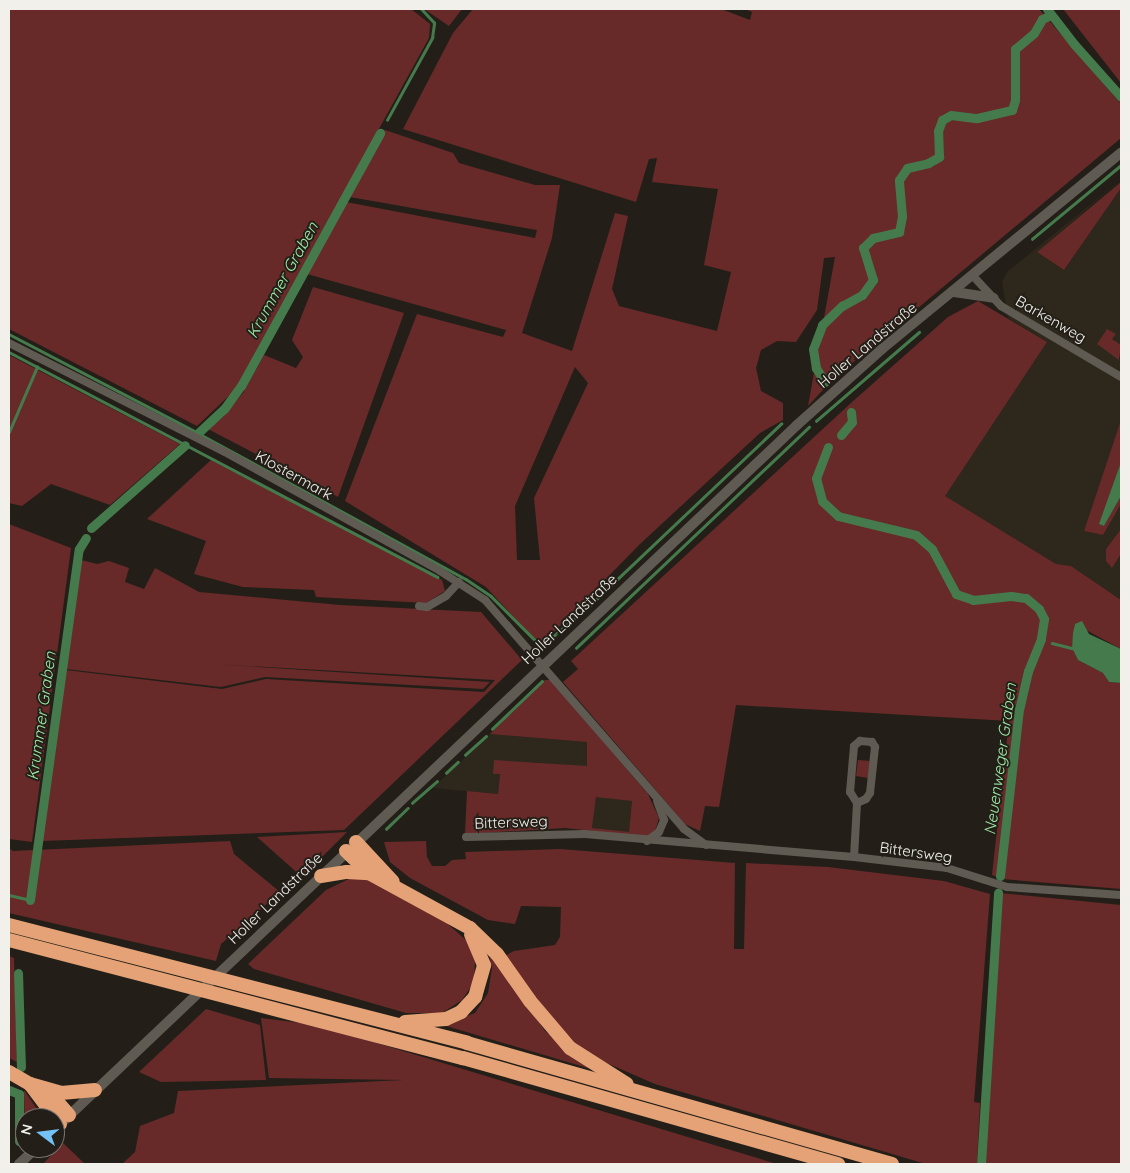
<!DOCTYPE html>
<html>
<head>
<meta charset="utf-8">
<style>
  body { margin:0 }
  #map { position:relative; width:1130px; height:1173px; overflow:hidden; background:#231f18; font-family:Quicksand,sans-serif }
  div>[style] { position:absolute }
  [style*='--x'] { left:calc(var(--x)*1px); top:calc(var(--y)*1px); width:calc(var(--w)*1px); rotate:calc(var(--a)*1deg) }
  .built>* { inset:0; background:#2e281c }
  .green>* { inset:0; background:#672a29 }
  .water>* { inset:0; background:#457b4c }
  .stream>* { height:2.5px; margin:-1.25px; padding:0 1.25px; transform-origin:1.25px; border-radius:1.25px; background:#457b4c }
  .canal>* { height:9px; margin:-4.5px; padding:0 4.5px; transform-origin:4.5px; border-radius:4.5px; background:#457b4c }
  .street>* { height:8px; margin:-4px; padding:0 4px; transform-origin:4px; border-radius:4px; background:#5f5b53 }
  .secondary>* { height:10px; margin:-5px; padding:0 5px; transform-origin:5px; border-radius:5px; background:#5f5b53 }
  .highway>* { height:14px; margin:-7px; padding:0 7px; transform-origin:7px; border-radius:7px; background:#e4a276 }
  span { translate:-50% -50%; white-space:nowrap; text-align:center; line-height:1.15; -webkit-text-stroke:4px #231f18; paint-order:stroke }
  .street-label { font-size:15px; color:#f2f0eb }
  .water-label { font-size:16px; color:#9eeda7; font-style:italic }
  .frame { position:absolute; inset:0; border:10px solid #f2f0eb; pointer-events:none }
  .north { position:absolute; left:15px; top:1108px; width:50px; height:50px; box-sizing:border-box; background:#231f18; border:1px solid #76736c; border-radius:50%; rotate:285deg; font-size:14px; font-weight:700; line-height:20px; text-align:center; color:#f2f0eb }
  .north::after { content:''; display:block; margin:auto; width:18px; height:22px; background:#73c1f5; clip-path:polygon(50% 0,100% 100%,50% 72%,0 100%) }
</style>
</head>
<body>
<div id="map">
  <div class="built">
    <i style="clip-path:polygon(1121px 180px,1037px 252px,1064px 270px,1121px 188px,1121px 345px,1112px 339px,1107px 329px,1119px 360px,1121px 357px,1121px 420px,1084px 531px,1103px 535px,1121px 504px,1121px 529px,1106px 549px,1106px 556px,1112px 568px,1121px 554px,1121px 600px,1071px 566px,1056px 564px,944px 496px,1047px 342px,1008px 318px,1002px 282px,1007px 272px)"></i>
    <i style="clip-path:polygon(490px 734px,588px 742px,587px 767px,531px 762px,500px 774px,498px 794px,433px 788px)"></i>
    <i style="clip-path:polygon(596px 796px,632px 801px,629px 833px,592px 828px)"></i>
  </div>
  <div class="green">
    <i style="clip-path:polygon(9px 9px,411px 9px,430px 24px,429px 38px,235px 390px,197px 426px,9px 329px)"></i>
    <i style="clip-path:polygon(424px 9px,462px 9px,449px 26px)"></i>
    <i style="clip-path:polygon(evenodd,473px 9px,721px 9px,750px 20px,752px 12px,745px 9px,1039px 9px,1121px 104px,1121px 138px,832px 380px,808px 406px,835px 257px,824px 258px,817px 310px,796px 342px,777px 341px,761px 350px,756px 368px,761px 391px,783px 403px,783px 420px,760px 433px,640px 544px,544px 642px,537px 642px,486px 587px,345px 501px,417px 314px,503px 337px,506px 330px,307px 274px,346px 202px,535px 238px,537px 230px,350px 197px,385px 130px,453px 153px,459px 163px,535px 185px,560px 185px,552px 238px,522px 333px,572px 351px,615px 213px,628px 216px,612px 289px,619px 306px,717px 331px,731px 272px,704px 265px,718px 189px,652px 182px,657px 158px,649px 159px,636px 202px,403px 129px,453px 33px,473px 9px,575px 367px,588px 383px,534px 498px,540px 560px,517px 560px,515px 506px,575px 367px)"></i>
    <i style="clip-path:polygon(1063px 9px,1121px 9px,1121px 83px)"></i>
    <i style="clip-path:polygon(1121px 182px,1121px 188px,1064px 270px,1037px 252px)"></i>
    <i style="clip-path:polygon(313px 287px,404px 313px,338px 497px,208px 429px,223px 417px,243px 393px,264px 355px,296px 368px,303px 357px,292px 340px)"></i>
    <i style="clip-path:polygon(978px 301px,1047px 342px,945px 496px,1056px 564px,1071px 566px,1121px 600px,1121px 649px,1075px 624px,1072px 648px,1078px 660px,1103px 673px,1109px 682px,1121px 683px,1121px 889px,1002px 879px,992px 875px,1009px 721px,736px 705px,719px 807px,705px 806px,700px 831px,685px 824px,563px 682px,578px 669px,571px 661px,851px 403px,948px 317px)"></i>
    <i style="clip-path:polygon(1107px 329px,1116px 334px,1112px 339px,1121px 345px,1119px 360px,1097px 344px)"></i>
    <i style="clip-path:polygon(9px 355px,180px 444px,110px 505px,51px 484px,22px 506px,9px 503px)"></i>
    <i style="clip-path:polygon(1121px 420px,1121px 462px,1100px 524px,1104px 526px,1121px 496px,1121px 504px,1103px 535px,1084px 531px)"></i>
    <i style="clip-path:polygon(211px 460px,442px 580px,445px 591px,426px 603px,316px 597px,314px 590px,243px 587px,194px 574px,206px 541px,147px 519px)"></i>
    <i style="clip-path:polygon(9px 524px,71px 548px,32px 842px,9px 839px)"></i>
    <i style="clip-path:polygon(1121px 529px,1121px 554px,1112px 568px,1106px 561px,1106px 549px)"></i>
    <i style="clip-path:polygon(81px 560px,97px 564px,109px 561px,129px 568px,125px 582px,144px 589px,155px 568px,199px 592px,340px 605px,481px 612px,522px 660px,344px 830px,42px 841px,66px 670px,222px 689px,266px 679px,484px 692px,495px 680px,213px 664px,490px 682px,483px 689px,265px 677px,221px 687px,66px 669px)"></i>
    <i style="clip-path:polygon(evenodd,545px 680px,550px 680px,648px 794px,659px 818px,655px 831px,647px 837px,565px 828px,465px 834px,467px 791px,498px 794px,500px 774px,493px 774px,494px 760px,587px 766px,587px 742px,490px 734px,545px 680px,596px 797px,632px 801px,629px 832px,592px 828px,596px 797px)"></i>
    <i style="clip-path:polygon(858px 760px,870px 761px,868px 778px,856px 776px)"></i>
    <i style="clip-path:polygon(347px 832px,302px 877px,257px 837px)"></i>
    <i style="clip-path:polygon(230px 841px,234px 854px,280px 892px,221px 944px,216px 961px,9px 913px,9px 848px,13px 851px)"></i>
    <i style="clip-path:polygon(426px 841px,427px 857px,432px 866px,445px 866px,452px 860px,466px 859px,465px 852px,560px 849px,735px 863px,734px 949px,744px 949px,746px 863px,828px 867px,944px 881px,990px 894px,974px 1102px,980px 1103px,977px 1164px,926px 1164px,655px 1084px,586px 1054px,548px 1015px,505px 956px,514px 951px,555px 945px,560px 937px,561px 907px,521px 906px,515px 924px,488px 920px,410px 878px,390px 862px,384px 842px)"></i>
    <i style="clip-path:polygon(353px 877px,365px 878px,442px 919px,467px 941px,475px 961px,474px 982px,462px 1000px,442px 1013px,406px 1013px,254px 969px,248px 964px,326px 890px)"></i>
    <i style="clip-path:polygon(1001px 893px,1121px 905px,1121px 1164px,984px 1164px)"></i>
    <i style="clip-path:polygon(488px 950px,545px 1031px,591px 1069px,443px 1025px,475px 1013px,488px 993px,492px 968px)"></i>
    <i style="clip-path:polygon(9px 956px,14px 958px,17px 1062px,9px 1058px)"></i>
    <i style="clip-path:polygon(206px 1009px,260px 1025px,266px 1080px,161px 1082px,139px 1072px)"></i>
    <i style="clip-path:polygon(261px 1018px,317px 1025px,777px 1164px,122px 1164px,135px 1152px,140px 1126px,174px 1113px,178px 1091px,403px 1080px,269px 1078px)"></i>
    <i style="clip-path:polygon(24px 1090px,43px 1118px,25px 1118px,25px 1147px)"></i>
    <i style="clip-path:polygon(63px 1143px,85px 1164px,43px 1164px)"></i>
  </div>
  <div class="water">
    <i style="clip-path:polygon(1121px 462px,1121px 496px,1104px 526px,1099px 524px)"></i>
    <i style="clip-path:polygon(1082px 621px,1089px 634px,1121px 649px,1121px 683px,1109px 682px,1103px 673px,1078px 660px,1072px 648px,1073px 633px,1075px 624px)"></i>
  </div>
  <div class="stream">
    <i style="--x:387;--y:120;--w:94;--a:-61.2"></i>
    <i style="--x:432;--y:38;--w:15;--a:-82"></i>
    <i style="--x:434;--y:23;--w:19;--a:-133"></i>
    <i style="--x:1032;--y:239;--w:116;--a:-39.7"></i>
    <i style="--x:9;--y:334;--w:213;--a:27.6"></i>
    <i style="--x:198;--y:433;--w:305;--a:28.6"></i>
    <i style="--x:466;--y:579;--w:30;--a:34"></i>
    <i style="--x:491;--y:596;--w:68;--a:45"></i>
    <i style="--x:539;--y:644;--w:5;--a:0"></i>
    <i style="--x:544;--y:644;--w:59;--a:-40.2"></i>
    <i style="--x:589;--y:606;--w:265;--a:-43.5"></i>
    <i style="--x:9;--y:352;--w:484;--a:27.7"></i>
    <i style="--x:816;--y:421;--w:136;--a:-40.8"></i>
    <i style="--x:9;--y:432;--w:71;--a:-66.7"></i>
    <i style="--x:1052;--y:643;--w:21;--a:14"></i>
    <i style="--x:576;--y:648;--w:321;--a:-43.5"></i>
    <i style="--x:492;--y:729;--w:69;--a:-43.8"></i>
    <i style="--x:465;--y:755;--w:28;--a:-42"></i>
    <i style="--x:446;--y:773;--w:16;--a:-43"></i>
    <i style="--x:412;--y:803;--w:33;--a:-41"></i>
    <i style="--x:386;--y:829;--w:30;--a:-44"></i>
    <i style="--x:9;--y:895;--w:22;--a:13"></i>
  </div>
  <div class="canal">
    <i style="--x:1047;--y:9;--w:44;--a:52.4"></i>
    <i style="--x:1074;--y:44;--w:71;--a:48.4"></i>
    <i style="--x:825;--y:382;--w:17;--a:-123"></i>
    <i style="--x:816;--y:368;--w:19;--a:-99"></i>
    <i style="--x:813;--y:349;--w:26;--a:-69"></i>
    <i style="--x:822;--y:325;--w:28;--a:-44"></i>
    <i style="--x:842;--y:306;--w:23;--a:-29"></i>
    <i style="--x:862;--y:295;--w:19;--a:-54"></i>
    <i style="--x:873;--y:280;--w:34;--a:-107"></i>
    <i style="--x:863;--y:248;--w:14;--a:-45"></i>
    <i style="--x:873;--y:238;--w:27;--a:-13"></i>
    <i style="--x:899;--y:232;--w:16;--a:-79"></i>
    <i style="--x:902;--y:216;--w:36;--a:-95"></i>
    <i style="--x:899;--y:180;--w:14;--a:-56"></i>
    <i style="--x:907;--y:168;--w:22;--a:-13"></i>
    <i style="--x:928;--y:163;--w:13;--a:-29"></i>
    <i style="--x:939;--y:157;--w:26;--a:-92"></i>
    <i style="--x:938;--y:131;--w:12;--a:-70"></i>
    <i style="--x:942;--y:120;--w:10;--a:-29"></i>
    <i style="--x:951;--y:115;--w:26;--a:7"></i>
    <i style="--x:977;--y:118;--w:36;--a:-13"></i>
    <i style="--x:1012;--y:110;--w:10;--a:-73"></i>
    <i style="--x:1015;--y:100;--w:51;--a:-90"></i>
    <i style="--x:1015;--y:49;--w:25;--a:-40"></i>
    <i style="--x:1034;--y:33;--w:16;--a:-60"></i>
    <i style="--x:1042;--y:19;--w:10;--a:-24"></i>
    <i style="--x:198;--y:433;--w:35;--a:-43"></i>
    <i style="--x:224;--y:409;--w:29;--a:-54"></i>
    <i style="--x:241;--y:386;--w:289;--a:-61.2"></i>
    <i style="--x:841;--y:435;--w:17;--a:-50"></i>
    <i style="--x:852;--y:422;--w:10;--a:-96"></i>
    <i style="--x:828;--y:447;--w:33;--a:111"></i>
    <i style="--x:816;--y:478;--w:24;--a:75"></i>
    <i style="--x:822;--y:501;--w:22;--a:43"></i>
    <i style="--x:838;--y:516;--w:80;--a:13.7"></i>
    <i style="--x:916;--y:535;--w:21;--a:41"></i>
    <i style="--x:932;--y:549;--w:51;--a:61.9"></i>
    <i style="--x:956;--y:594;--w:18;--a:19"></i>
    <i style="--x:973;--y:600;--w:38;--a:-6"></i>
    <i style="--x:1011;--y:596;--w:15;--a:8"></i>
    <i style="--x:1026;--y:598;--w:17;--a:40"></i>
    <i style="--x:1039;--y:609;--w:11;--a:63"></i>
    <i style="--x:1044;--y:619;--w:20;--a:99"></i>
    <i style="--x:1041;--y:639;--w:35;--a:112"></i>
    <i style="--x:1028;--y:671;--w:39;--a:103"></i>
    <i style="--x:1019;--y:709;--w:168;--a:96.5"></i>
    <i style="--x:91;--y:528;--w:125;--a:-41.4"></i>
    <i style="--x:30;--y:900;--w:354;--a:-82.1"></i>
    <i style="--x:79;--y:549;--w:13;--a:-58"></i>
    <i style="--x:18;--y:973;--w:94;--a:88.2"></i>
    <i style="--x:9;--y:1090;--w:11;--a:22"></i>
    <i style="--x:19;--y:1094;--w:47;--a:90"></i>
    <i style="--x:981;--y:1164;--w:272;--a:-86.4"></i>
  </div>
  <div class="street">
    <i style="--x:973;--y:276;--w:41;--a:47"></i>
    <i style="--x:1001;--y:306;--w:139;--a:30.6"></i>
    <i style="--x:9;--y:343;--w:240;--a:26.8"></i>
    <i style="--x:223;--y:451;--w:248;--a:28.9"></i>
    <i style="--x:440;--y:571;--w:54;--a:32.8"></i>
    <i style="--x:485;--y:600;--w:303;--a:49"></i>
    <i style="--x:684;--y:829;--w:27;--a:36"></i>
    <i style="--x:419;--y:606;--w:8;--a:7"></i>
    <i style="--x:427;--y:607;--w:22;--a:-30"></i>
    <i style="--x:446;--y:596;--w:19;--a:-47"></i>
    <i style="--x:466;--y:837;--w:119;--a:-1.4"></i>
    <i style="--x:585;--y:834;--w:270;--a:4.9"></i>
    <i style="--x:854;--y:857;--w:94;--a:6.7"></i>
    <i style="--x:947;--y:868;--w:63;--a:17.6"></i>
    <i style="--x:1007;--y:887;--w:114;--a:4"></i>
    <i style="--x:647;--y:841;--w:15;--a:-37"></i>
    <i style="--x:659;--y:832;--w:13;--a:-67"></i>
    <i style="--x:664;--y:820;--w:20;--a:-110"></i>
    <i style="--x:854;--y:857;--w:54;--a:-86.8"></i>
    <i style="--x:857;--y:803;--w:13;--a:-122"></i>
    <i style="--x:850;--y:792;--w:46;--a:-85"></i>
    <i style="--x:854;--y:746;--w:8;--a:-40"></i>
    <i style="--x:860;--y:741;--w:12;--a:5"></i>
    <i style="--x:872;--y:742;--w:6;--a:59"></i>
    <i style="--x:875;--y:747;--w:46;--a:96.2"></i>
    <i style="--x:870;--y:793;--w:7;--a:124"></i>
    <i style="--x:866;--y:799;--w:10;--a:156"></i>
  </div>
  <div class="secondary">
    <i style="--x:954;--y:292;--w:40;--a:8.5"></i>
    <i style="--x:55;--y:1129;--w:1023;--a:-43.49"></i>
    <i style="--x:797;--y:425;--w:114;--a:-41.8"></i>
    <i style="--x:882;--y:349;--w:309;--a:-39.4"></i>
    <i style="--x:19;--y:1164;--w:23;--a:-43"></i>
  </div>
  <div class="highway">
    <i style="--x:356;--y:842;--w:54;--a:47.2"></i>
    <i style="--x:346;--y:851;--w:32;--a:44"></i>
    <i style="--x:369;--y:873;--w:115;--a:28.6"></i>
    <i style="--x:470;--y:928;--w:37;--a:44"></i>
    <i style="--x:497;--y:954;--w:57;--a:54.9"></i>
    <i style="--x:530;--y:1001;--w:62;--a:49.6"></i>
    <i style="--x:570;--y:1048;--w:67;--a:32.3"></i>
    <i style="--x:321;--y:876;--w:26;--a:-9"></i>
    <i style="--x:347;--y:872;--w:22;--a:3"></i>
    <i style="--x:9;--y:925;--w:473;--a:14.4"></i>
    <i style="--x:467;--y:1043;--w:442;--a:15.9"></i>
    <i style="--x:9;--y:940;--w:469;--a:14.6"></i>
    <i style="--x:463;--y:1058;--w:390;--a:15.8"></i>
    <i style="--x:405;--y:1022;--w:41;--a:-4.2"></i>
    <i style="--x:446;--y:1019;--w:17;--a:-25"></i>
    <i style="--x:461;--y:1012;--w:21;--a:-47"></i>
    <i style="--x:475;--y:997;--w:33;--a:-74"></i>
    <i style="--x:484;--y:965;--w:33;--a:-113"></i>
    <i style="--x:9;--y:1072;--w:24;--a:30"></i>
    <i style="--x:30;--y:1084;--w:32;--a:16"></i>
    <i style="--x:61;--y:1093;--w:34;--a:-5"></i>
    <i style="--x:30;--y:1084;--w:50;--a:53.1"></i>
    <i style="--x:48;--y:1091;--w:32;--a:49"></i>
  </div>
  <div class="street-label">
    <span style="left:1051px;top:319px;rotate:30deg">Barkenweg</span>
    <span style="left:867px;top:345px;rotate:-40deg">Holler Landstraße</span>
    <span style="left:294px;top:475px;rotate:29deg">Klostermark</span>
    <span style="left:569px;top:619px;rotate:-43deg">Holler Landstraße</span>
    <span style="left:511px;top:822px;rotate:-2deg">Bittersweg</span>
    <span style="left:916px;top:852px;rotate:8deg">Bittersweg</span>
    <span style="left:275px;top:898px;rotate:-44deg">Holler Landstraße</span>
  </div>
  <div class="water-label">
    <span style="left:282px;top:280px;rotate:-61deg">Krummer Graben</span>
    <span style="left:41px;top:716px;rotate:-82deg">Krummer Graben</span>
    <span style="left:1000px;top:759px;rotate:-82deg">Neuenweger Graben</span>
  </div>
  <div class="frame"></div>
  <div class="north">N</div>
</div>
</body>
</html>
